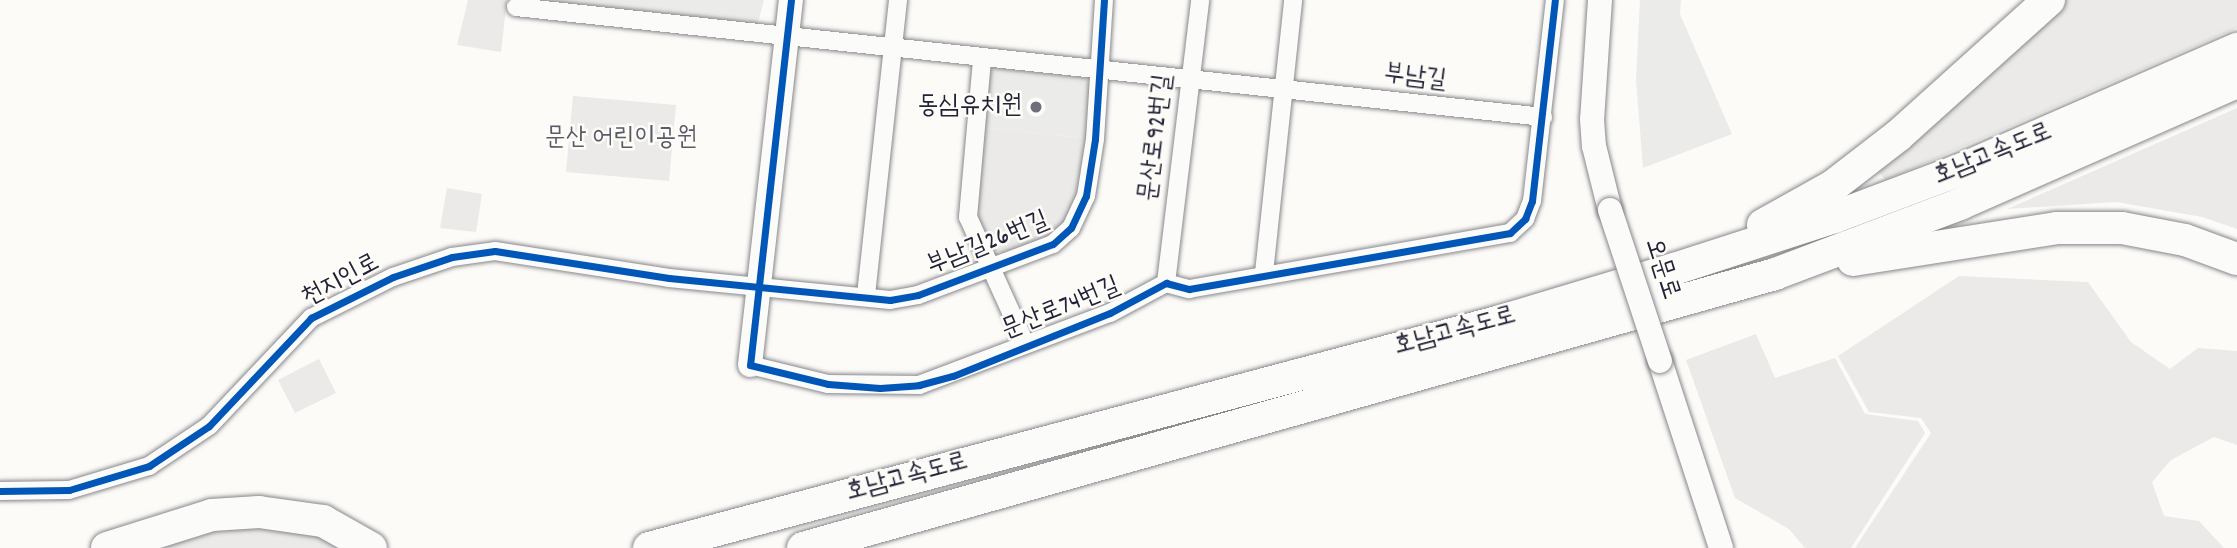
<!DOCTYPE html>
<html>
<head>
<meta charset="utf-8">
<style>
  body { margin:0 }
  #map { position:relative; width:2237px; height:548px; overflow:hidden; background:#fcfbf8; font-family:Dekko,"Poor Story",sans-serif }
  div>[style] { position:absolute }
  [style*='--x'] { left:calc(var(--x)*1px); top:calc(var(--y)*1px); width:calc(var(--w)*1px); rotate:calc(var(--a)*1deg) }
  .built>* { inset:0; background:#ebebe9 }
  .green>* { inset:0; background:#ebeae8 }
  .roads { filter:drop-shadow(0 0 2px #88888c) drop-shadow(0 0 2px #88888c) }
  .street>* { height:18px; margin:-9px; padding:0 9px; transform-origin:9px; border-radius:9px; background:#fbfbf9 }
  .secondary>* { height:24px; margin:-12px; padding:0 12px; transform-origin:12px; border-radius:12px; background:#fbfbf9 }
  .highway>* { height:32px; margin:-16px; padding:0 16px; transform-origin:16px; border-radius:16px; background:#fbfbf9 }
  .bridges { filter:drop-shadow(0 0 2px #88888c) drop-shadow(0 0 2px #88888c) }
  .secondary-bridge>* { height:24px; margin:-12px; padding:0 12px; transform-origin:12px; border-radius:12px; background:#fbfbf9 }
  .cycleway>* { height:7px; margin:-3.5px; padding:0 3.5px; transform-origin:3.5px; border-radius:3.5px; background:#0057b8 }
  .dots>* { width:19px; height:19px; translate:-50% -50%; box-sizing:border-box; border:4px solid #fdfcf7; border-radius:50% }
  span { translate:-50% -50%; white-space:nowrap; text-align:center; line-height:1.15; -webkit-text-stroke:5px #fdfcf7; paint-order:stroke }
  .street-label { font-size:26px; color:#22223b }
  .poi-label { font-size:26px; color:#22223b }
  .right { translate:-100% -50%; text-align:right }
  .park-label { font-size:26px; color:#5a5a6b }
</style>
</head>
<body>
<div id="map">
  <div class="built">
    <i style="clip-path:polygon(538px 0,764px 0,757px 27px)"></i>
    <i style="clip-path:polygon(1640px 0,1681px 0,1680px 14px,1732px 134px,1643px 168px,1636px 80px)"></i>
    <i style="clip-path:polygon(995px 66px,1083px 75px,1091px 86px,1086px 138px,980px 128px,987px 74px)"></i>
  </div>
  <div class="green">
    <i style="clip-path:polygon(468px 0,507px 0,501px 52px,457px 45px)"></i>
    <i style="clip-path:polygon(2064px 0,2237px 0,2237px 28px,1886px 180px,1874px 168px)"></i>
    <i style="clip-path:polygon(573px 96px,676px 105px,669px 181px,566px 172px)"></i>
    <i style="clip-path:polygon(2237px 108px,2237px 229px,2202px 217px,2116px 202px,2007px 209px)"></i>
    <i style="clip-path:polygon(980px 128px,1086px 138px,1073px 215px,1044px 241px,1008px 254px,989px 249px,974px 219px)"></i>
    <i style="clip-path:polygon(447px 188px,482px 194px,476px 232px,440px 228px)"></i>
    <i style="clip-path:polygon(1959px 276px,2088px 282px,2131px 342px,2170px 369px,2198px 348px,2237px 351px,2237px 445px,2214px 437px,2171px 460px,2152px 482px,2164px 516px,2199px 521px,2224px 548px,1855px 548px,1931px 433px,1921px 418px,1869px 412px,1838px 356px)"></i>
    <i style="clip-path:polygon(1756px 334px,1775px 378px,1835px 358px,1865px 414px,1918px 421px,1925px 433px,1851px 548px,1805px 548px,1789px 529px,1735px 498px,1686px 360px)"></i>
    <i style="clip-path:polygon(319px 359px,336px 393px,295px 413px,278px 380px)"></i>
    <i style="clip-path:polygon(264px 512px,371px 548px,109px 548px)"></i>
  </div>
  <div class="roads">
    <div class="street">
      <i style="--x:516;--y:7;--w:1033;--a:6.11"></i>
      <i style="--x:982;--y:60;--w:158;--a:95.1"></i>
      <i style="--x:968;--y:217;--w:138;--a:65.7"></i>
      <i style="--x:1264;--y:273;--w:275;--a:-83.9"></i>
      <i style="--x:1166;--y:283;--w:285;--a:-83.1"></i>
      <i style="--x:866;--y:295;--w:297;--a:-83.8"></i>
      <i style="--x:750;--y:365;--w:80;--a:13.7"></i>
      <i style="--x:828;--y:384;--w:91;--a:0.6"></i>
      <i style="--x:919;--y:385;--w:204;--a:-20.7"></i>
      <i style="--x:1110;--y:313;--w:64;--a:-28.2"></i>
      <i style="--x:1166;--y:283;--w:24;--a:15"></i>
      <i style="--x:1189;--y:289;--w:326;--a:-9.9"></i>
      <i style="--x:1510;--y:233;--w:21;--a:-43"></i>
      <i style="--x:1525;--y:219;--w:19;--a:-69"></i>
      <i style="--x:1532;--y:201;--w:202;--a:-83.5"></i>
      <i style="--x:0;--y:491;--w:69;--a:-0.8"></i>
      <i style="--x:69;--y:490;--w:84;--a:-16.7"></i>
      <i style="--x:149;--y:466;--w:72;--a:-33.7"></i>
      <i style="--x:209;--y:426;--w:149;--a:-46.6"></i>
      <i style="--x:311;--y:318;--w:92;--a:-26.6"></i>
      <i style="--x:393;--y:277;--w:62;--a:-18.7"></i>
      <i style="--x:452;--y:257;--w:43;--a:-7.9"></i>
      <i style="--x:495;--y:251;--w:176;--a:8.8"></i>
      <i style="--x:669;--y:278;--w:222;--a:5.7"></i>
      <i style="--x:890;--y:300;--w:28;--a:-10"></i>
      <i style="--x:918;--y:295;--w:144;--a:-20.7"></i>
      <i style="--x:1053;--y:244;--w:24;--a:-42"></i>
      <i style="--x:1071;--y:228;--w:35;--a:-65"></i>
      <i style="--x:1086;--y:196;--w:58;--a:-81"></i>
      <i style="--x:1095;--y:139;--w:139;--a:-86.3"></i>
    </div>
    <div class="secondary">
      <i style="--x:1600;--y:0;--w:119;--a:93.8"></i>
      <i style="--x:1592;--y:119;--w:27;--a:86"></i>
      <i style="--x:1594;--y:146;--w:66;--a:76"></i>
      <i style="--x:1660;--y:361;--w:197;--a:71.9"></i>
      <i style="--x:750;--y:365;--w:367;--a:-83.6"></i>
    </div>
    <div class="highway">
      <i style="--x:1763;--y:225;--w:80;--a:-29.1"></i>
      <i style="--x:1833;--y:186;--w:83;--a:-37.7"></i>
      <i style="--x:1899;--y:135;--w:202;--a:-42"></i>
      <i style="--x:1853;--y:260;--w:206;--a:-8.9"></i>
      <i style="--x:2057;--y:228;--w:65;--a:0"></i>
      <i style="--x:2122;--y:228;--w:64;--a:10.8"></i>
      <i style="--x:2185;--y:240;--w:55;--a:20.1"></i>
      <i style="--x:107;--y:548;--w:110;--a:-17.4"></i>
      <i style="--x:212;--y:515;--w:47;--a:-3.7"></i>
      <i style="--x:259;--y:512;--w:65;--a:8"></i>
      <i style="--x:323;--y:521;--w:55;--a:29.4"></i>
      <i style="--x:649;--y:548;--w:882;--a:-14.92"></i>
      <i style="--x:1501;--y:321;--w:181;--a:-16.7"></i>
      <i style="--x:1674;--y:269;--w:169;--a:-17.9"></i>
      <i style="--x:1835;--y:217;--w:128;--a:-20.6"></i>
      <i style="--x:1955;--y:172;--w:308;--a:-23.6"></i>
      <i style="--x:803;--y:548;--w:1010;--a:-15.74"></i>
      <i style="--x:1775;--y:274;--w:198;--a:-20.7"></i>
      <i style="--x:1960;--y:204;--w:303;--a:-23.8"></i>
    </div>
  </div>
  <div class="bridges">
    <div class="secondary-bridge">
      <i style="--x:1610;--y:210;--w:159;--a:71.7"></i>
    </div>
  </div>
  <div class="cycleway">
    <i style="--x:791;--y:0;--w:367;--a:96.4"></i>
    <i style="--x:750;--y:365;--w:80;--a:13.7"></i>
    <i style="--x:828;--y:384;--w:52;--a:4.4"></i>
    <i style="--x:880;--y:388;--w:39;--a:-4"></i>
    <i style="--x:919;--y:385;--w:35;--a:-15"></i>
    <i style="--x:953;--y:376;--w:169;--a:-21.9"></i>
    <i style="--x:1110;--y:313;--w:64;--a:-28.2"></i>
    <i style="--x:1166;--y:283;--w:24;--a:15"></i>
    <i style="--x:1189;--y:289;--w:326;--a:-9.9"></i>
    <i style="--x:1510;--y:233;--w:21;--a:-43"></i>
    <i style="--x:1525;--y:219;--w:19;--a:-69"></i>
    <i style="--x:1532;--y:201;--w:202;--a:-83.5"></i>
    <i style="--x:0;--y:491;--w:69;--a:-0.8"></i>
    <i style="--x:69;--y:490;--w:84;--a:-16.7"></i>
    <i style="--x:149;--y:466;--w:72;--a:-33.7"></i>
    <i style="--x:209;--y:426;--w:149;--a:-46.6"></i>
    <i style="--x:311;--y:318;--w:92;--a:-26.6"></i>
    <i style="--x:393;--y:277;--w:62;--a:-18.7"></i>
    <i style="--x:452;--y:257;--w:43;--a:-7.9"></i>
    <i style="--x:495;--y:251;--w:176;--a:8.8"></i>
    <i style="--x:669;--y:278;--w:222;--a:5.7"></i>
    <i style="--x:890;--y:300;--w:28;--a:-10"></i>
    <i style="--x:918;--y:295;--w:144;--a:-20.7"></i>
    <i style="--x:1053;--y:244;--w:24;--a:-42"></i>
    <i style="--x:1071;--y:228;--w:35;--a:-65"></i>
    <i style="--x:1086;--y:196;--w:58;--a:-81"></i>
    <i style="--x:1095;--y:139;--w:139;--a:-86.3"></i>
  </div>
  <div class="dots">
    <i style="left:1036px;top:107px;background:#6e6e7d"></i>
  </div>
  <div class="street-label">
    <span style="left:1415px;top:78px;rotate:7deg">부남길</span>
    <span style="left:1157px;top:138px;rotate:-83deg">문산로92번길</span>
    <span style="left:1993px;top:155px;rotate:-22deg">호남고속도로</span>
    <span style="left:988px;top:244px;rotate:-22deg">부남길26번길</span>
    <span style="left:1661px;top:269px;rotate:72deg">오문로</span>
    <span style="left:341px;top:281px;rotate:-28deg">천지인로</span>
    <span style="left:1061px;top:309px;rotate:-22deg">문산로74번길</span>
    <span style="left:1455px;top:332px;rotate:-15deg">호남고속도로</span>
    <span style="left:907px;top:478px;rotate:-15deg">호남고속도로</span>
  </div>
  <div class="poi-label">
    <span class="right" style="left:1022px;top:107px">동심유치원</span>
  </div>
  <div class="park-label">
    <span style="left:621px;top:139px">문산 어린이공원</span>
  </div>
</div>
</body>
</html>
